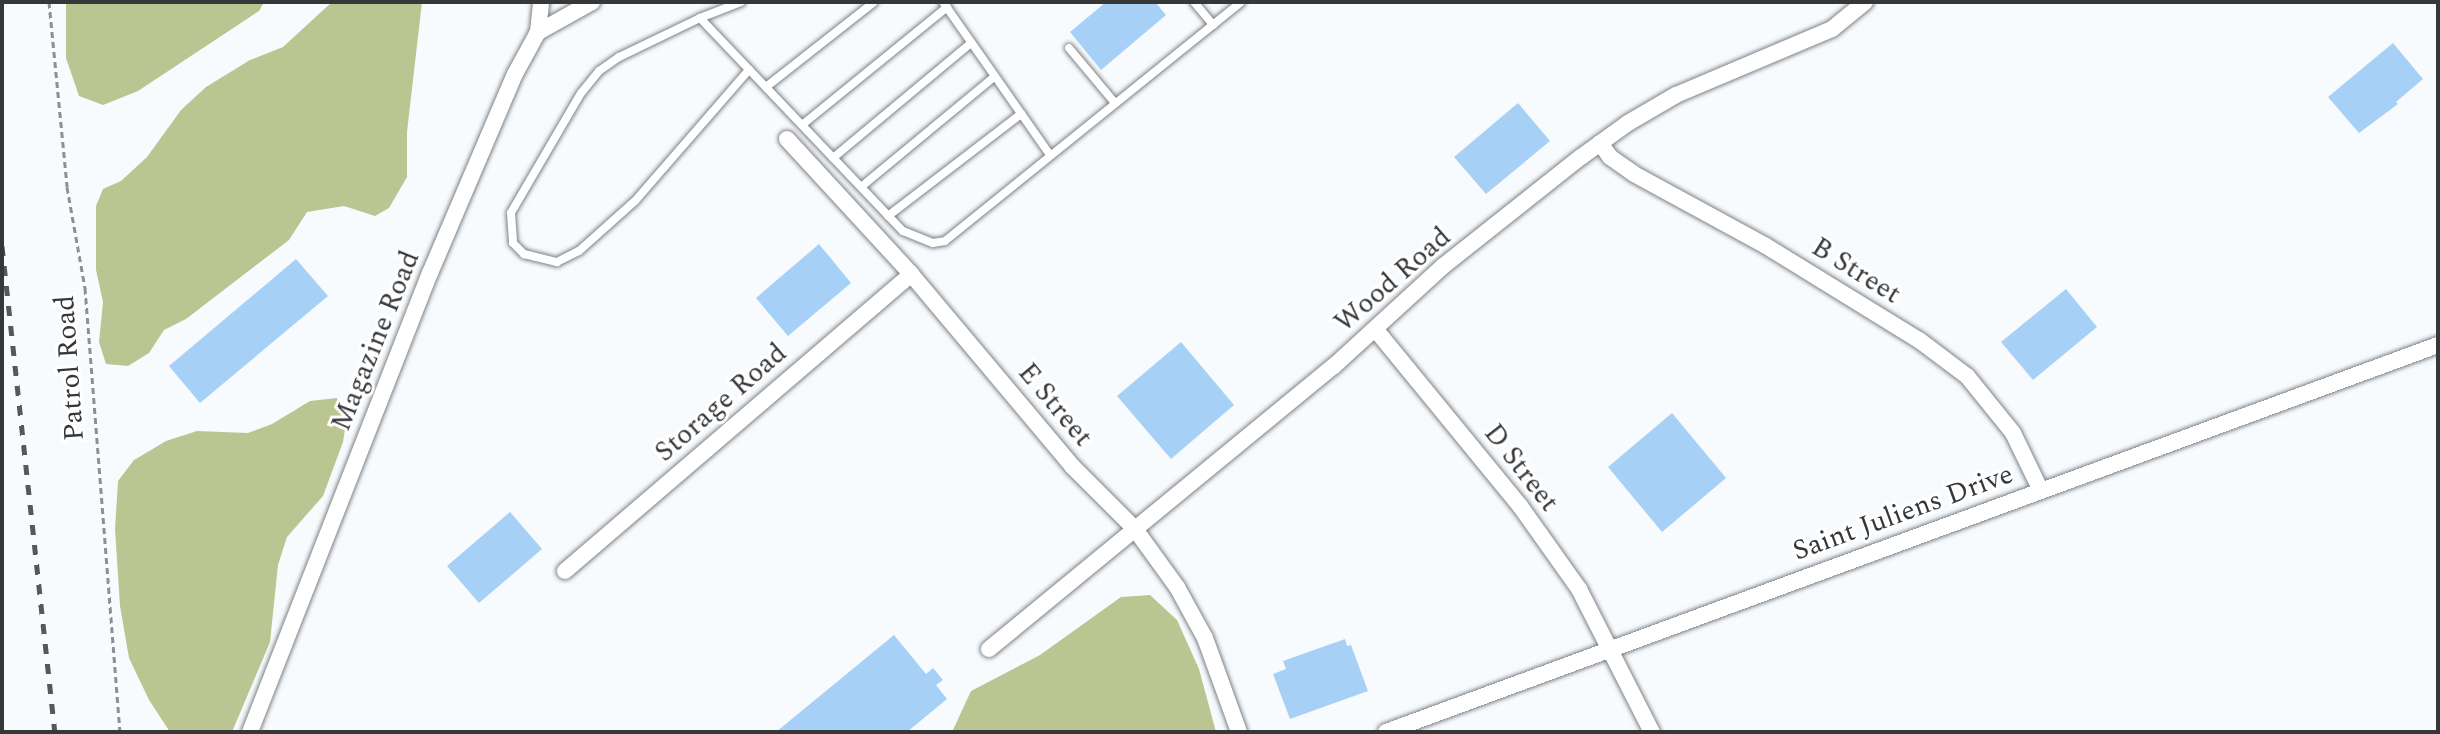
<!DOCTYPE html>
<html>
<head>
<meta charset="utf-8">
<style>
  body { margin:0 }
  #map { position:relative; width:2440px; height:734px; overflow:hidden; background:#f8fbfe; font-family:Spectral,serif }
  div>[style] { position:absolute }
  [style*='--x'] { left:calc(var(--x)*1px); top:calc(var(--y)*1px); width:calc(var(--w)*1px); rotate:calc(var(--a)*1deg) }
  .forest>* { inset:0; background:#bac592 }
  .building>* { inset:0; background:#a7d0f6 }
  .path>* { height:3px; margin-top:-1.5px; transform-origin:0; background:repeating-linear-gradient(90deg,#8d8f92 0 6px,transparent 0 10px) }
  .roads { filter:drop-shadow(0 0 2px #7d8286) drop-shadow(0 0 2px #7d8286) }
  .lane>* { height:8px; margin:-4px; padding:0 4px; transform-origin:4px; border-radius:4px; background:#fff }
  .street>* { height:16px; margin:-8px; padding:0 8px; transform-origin:8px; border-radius:8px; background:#fff }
  .rail>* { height:5px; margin-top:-2.5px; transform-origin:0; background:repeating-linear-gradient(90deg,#56595b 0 10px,transparent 0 20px) }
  span { translate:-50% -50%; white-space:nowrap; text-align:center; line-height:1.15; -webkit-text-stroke:6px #fff; paint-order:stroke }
  .street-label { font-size:28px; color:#353739 }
  .frame { position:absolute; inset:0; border:4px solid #353739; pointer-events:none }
</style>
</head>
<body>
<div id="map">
  <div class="forest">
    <i style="clip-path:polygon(66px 2px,264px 2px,259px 11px,138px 91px,103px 105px,79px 96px,66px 58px)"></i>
    <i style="clip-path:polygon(332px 2px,422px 2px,407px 132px,407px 177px,389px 208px,375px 216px,344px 206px,307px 212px,289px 240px,186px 319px,164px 330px,149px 353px,128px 366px,106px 364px,99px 342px,103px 302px,96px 270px,96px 206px,103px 189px,121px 181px,147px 157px,181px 110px,206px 87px,250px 60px,283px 47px)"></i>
    <i style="clip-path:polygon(337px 398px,348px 412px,343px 442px,323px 496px,287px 537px,278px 565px,270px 642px,232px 732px,170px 732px,149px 700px,129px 658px,120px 606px,115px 529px,118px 481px,134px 460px,166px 441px,197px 431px,248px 433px,272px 424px,310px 401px)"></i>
    <i style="clip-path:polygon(1150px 595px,1177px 620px,1199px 669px,1216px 732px,952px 732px,971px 691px,1040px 655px,1121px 597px)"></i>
  </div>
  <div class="building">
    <i style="clip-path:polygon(1106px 2px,1155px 2px,1166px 15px,1101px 70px,1070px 32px)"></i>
    <i style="clip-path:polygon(2393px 43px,2423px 79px,2396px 102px,2398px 104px,2359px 133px,2328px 97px)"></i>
    <i style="clip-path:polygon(1518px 103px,1550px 141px,1486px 194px,1454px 157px)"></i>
    <i style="clip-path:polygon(819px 244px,851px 283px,788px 336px,756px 298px)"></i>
    <i style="clip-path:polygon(296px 259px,328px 296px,200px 403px,169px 366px)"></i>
    <i style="clip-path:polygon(2066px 289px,2097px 327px,2033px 380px,2001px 342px)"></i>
    <i style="clip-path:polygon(1181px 342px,1234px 405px,1171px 459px,1117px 396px)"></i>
    <i style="clip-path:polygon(1672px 413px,1726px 478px,1662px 532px,1608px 467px)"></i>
    <i style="clip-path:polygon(510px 512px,542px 549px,479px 603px,447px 566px)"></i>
    <i style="clip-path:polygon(894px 635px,926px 674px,933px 668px,943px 680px,936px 685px,947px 699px,907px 732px,776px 732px)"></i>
    <i style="clip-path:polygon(1345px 639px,1347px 646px,1351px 645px,1368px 691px,1290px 719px,1273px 674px,1286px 669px,1283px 661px)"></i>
  </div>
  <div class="path">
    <i style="--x:49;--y:2;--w:186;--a:84.4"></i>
    <i style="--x:67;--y:187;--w:103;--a:79.9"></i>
    <i style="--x:85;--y:288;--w:445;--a:85.5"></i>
  </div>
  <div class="roads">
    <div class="lane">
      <i style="--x:741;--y:2;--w:44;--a:158.7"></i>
      <i style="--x:700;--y:18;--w:294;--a:46.4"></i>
      <i style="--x:903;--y:231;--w:32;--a:22"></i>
      <i style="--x:933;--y:243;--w:12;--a:-9"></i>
      <i style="--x:945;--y:241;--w:380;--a:-38.9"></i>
      <i style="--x:943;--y:2;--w:187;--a:55"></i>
      <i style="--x:1194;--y:2;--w:30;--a:50"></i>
      <i style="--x:700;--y:18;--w:90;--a:154.3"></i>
      <i style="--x:619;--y:57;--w:24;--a:145"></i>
      <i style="--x:599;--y:71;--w:28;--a:129"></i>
      <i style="--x:581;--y:93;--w:139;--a:120.3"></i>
      <i style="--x:511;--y:213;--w:30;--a:86"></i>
      <i style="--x:513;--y:243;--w:16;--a:45"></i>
      <i style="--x:524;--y:254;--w:34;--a:14"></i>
      <i style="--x:557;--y:262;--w:25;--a:-27"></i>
      <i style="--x:579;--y:251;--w:75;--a:-41.8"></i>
      <i style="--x:635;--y:201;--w:174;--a:-49"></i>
      <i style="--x:1069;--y:48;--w:72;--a:50.1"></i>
      <i style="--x:766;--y:87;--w:137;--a:-38.2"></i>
      <i style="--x:802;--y:125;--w:187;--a:-39.1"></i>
      <i style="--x:833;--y:158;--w:180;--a:-39.8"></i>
      <i style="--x:861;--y:187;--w:173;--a:-39.6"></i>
      <i style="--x:888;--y:216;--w:168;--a:-37.5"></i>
    </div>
    <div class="street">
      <i style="--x:538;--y:32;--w:30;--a:-84"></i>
      <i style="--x:787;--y:139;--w:183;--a:47.4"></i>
      <i style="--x:911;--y:274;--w:251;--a:50"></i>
      <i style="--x:1072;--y:466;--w:89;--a:45"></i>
      <i style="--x:1135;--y:529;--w:72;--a:54.1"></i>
      <i style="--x:1177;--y:587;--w:58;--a:61.2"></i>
      <i style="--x:1205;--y:638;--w:100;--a:70.1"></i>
      <i style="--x:1600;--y:143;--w:17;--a:54"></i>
      <i style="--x:1610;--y:157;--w:29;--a:35"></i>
      <i style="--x:1634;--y:174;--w:150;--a:28.6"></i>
      <i style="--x:1766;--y:246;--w:180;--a:31.6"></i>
      <i style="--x:1919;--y:340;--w:60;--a:36.9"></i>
      <i style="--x:1967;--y:376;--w:73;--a:51.1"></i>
      <i style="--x:2013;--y:433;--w:64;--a:64.2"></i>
      <i style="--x:1376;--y:330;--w:227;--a:50.7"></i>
      <i style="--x:1520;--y:506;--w:102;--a:54.6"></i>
      <i style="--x:1579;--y:589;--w:161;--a:63"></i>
      <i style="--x:565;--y:571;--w:456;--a:-40.6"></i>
      <i style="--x:989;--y:649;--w:446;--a:-39.4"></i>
      <i style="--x:1334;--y:366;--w:147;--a:-42.5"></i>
      <i style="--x:1442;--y:267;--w:177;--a:-38.4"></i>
      <i style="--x:1581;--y:157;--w:58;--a:-35.9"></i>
      <i style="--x:1628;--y:123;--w:56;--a:-30.3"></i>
      <i style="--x:1676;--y:95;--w:169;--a:-22.9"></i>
      <i style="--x:1832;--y:29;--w:43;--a:-39.3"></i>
      <i style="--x:250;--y:732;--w:493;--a:-68.6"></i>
      <i style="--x:430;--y:273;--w:216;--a:-66.9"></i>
      <i style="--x:515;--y:74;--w:48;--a:-61.3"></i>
      <i style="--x:538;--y:32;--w:62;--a:-29.1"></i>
      <i style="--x:1386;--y:732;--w:1121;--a:-20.2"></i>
    </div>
  </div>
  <div class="rail">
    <i style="--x:2;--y:246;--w:489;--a:83.8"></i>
  </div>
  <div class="street-label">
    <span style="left:1856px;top:271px;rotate:32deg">B Street</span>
    <span style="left:1393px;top:280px;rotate:-41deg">Wood Road</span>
    <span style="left:376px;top:341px;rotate:-68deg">Magazine Road</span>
    <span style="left:70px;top:368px;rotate:-94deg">Patrol Road</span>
    <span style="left:721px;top:403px;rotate:-41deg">Storage Road</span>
    <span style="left:1055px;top:405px;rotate:50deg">E Street</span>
    <span style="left:1521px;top:468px;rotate:52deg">D Street</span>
    <span style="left:1903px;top:513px;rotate:-20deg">Saint Juliens Drive</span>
  </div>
  <div class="frame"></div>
</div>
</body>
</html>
